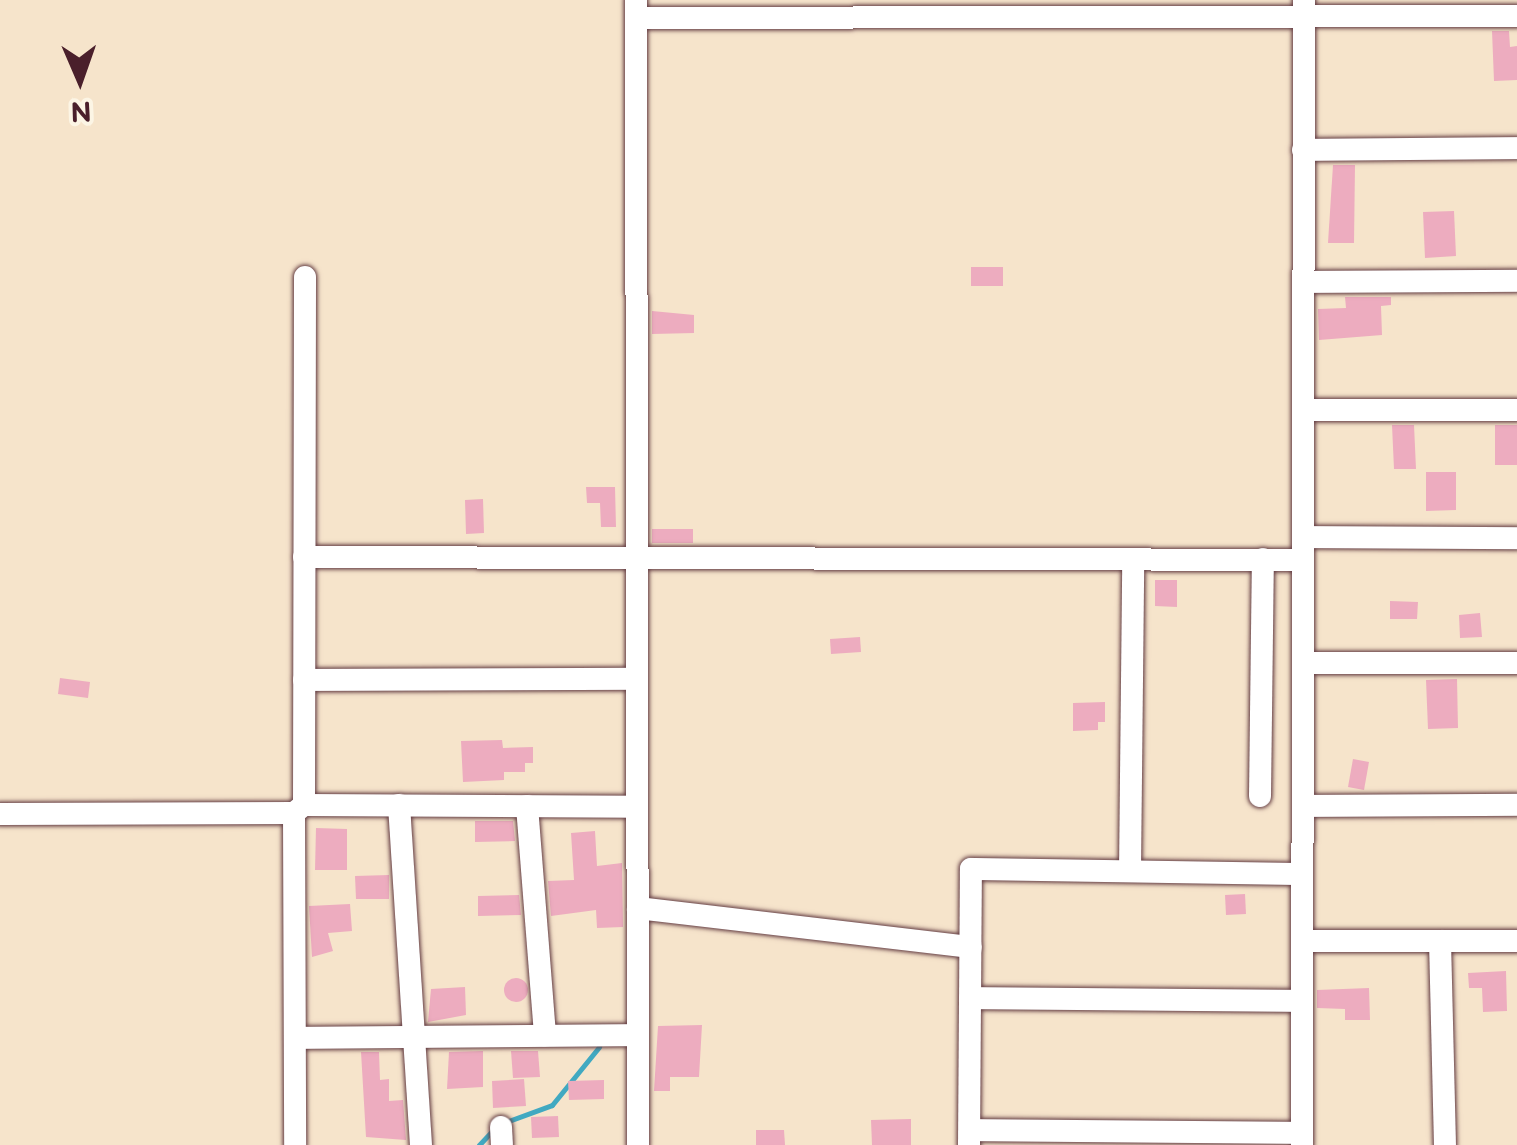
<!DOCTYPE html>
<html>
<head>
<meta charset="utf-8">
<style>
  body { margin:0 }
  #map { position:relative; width:1517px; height:1145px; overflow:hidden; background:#f6e4cb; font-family:"Balsamiq Sans",sans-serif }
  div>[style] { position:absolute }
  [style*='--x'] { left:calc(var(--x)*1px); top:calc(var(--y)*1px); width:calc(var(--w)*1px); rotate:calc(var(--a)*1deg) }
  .stream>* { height:5px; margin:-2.5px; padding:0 2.5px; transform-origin:2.5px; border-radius:2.5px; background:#41a9c1 }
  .building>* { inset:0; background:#edacbf }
  .round { border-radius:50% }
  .roads { filter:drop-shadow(0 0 2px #643d43) drop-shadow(0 0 2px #643d43) }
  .minor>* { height:22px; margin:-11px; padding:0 11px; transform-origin:11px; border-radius:11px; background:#fff }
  span { translate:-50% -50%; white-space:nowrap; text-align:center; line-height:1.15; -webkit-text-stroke:8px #fcf5e5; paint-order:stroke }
  .north { position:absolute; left:30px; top:30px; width:100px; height:100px; -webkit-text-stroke:8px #fcf5e5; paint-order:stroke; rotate:178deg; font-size:28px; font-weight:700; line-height:40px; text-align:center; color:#4a1f2b }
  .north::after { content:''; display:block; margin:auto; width:35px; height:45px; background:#4a1f2b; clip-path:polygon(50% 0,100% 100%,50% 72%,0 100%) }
</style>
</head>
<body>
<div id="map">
  <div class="stream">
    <i style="--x:503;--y:1123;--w:52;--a:-20.2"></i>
    <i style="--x:552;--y:1105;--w:75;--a:-51"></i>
    <i style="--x:479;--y:1145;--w:22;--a:-47"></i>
  </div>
  <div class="building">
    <i style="clip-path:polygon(1492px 31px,1509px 31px,1510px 47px,1517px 46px,1517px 80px,1494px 81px)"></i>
    <i style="clip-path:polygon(1333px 165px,1355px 165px,1354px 243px,1328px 243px)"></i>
    <i style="clip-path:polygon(1454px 211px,1456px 256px,1425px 258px,1423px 212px)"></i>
    <i style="clip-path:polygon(971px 267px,1003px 267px,1003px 286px,971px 286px)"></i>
    <i style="clip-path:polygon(1345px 297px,1391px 297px,1391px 305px,1381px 306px,1382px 335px,1319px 340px,1318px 309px,1346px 308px)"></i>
    <i style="clip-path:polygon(652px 311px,694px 315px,694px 333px,652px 334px)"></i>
    <i style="clip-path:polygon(1392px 425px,1414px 425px,1416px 469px,1394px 469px)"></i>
    <i style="clip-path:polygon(1495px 425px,1517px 425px,1517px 465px,1495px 465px)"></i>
    <i style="clip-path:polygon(1426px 472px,1456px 472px,1456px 510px,1426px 511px)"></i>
    <i style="clip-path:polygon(586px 487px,615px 487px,616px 527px,601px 527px,600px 503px,587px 503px)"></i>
    <i style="clip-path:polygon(483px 499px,484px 533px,466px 534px,465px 500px)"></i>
    <i style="clip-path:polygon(652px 529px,693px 529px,693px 543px,652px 543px)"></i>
    <i style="clip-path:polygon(1155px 580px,1177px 580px,1177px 607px,1155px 606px)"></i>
    <i style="clip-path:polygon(1390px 601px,1418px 602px,1417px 619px,1390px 619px)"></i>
    <i style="clip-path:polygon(1480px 613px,1482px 637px,1460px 638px,1459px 615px)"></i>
    <i style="clip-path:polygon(860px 637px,861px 652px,831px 654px,830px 639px)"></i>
    <i style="clip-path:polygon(60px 678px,90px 682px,88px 698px,58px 694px)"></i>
    <i style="clip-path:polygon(1457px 679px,1458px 728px,1428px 729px,1426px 680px)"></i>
    <i style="clip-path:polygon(1105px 702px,1105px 722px,1098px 722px,1098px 730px,1073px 731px,1073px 703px)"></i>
    <i style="clip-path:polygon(502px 740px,503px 748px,533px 747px,533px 763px,525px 763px,525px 772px,504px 772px,504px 780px,463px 782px,461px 741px)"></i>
    <i style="clip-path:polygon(1353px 759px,1369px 762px,1364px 790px,1348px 787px)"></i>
    <i style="clip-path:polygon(475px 821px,513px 821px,515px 841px,475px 842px)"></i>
    <i style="clip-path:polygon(316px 828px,347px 829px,347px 870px,315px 870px)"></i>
    <i style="clip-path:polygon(595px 831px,597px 866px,622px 863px,623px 927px,597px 928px,596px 910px,551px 916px,548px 881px,574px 880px,571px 833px)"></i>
    <i style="clip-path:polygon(389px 875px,389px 899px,356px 899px,355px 876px)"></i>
    <i style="clip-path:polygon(1245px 894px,1246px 914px,1226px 915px,1225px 895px)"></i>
    <i style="clip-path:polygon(519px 895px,521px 915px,478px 916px,478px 896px)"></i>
    <i style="clip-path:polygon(350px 904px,352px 931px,328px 933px,333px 951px,312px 957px,309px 906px)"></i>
    <i style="clip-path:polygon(1506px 971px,1507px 1011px,1483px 1012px,1482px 988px,1469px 988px,1468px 973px)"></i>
    <i class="round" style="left:504px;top:978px;width:24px;height:24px"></i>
    <i style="clip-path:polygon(465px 987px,466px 1015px,428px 1022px,431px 989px)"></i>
    <i style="clip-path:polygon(1369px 988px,1370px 1020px,1345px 1020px,1345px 1009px,1317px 1008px,1317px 990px)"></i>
    <i style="clip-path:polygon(702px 1025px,699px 1077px,670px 1077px,670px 1091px,654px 1091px,658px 1026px)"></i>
    <i style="clip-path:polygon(483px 1051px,483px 1087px,447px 1089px,449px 1052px)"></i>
    <i style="clip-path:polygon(511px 1051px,538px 1051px,540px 1077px,513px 1078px)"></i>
    <i style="clip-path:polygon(361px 1052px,379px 1052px,380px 1080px,389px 1079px,389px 1101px,403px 1100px,406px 1140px,366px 1137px)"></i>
    <i style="clip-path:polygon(524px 1079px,526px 1106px,493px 1108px,492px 1081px)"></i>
    <i style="clip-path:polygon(604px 1080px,604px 1099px,569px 1100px,568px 1081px)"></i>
    <i style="clip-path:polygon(558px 1116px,559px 1137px,532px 1138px,531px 1117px)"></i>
    <i style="clip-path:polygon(911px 1119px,911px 1145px,872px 1145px,871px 1120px)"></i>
    <i style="clip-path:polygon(756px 1130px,784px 1130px,785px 1145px,756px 1145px)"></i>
  </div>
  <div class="roads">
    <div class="minor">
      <i style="--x:636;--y:0;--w:1145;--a:89.9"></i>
      <i style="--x:636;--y:18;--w:881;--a:-0.13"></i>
      <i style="--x:1303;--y:150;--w:214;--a:-0.5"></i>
      <i style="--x:1303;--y:282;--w:214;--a:-0.3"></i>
      <i style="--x:1303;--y:410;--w:214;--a:0"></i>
      <i style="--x:1303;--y:537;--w:214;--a:0.3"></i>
      <i style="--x:304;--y:557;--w:999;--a:0.17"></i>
      <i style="--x:1303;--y:663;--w:214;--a:0"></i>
      <i style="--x:304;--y:680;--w:333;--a:-0.2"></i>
      <i style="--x:1260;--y:796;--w:237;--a:-89.3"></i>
      <i style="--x:304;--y:805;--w:528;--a:-89.89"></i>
      <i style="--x:399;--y:805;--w:341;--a:86.3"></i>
      <i style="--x:527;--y:806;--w:230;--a:85.5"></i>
      <i style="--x:1303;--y:806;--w:214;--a:-0.3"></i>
      <i style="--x:294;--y:813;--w:332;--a:89.8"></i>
      <i style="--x:0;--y:814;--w:294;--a:-0.2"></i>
      <i style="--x:294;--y:813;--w:13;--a:-39"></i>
      <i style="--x:304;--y:805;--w:333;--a:0.3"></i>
      <i style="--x:1130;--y:871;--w:312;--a:-89.4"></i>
      <i style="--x:638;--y:908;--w:335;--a:6.7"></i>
      <i style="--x:1302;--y:941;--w:215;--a:0"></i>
      <i style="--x:1440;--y:941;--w:204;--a:88.6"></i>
      <i style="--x:970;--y:998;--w:332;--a:0.5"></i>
      <i style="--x:295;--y:1038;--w:343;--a:-0.5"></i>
      <i style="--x:501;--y:1127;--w:18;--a:87"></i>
      <i style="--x:970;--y:1130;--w:332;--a:0.5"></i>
      <i style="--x:969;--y:1145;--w:276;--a:-89.6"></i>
      <i style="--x:971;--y:869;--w:331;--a:0.9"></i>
      <i style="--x:1302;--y:1145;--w:1145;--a:-89.9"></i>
    </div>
  </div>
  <div class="north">N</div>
</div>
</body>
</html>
